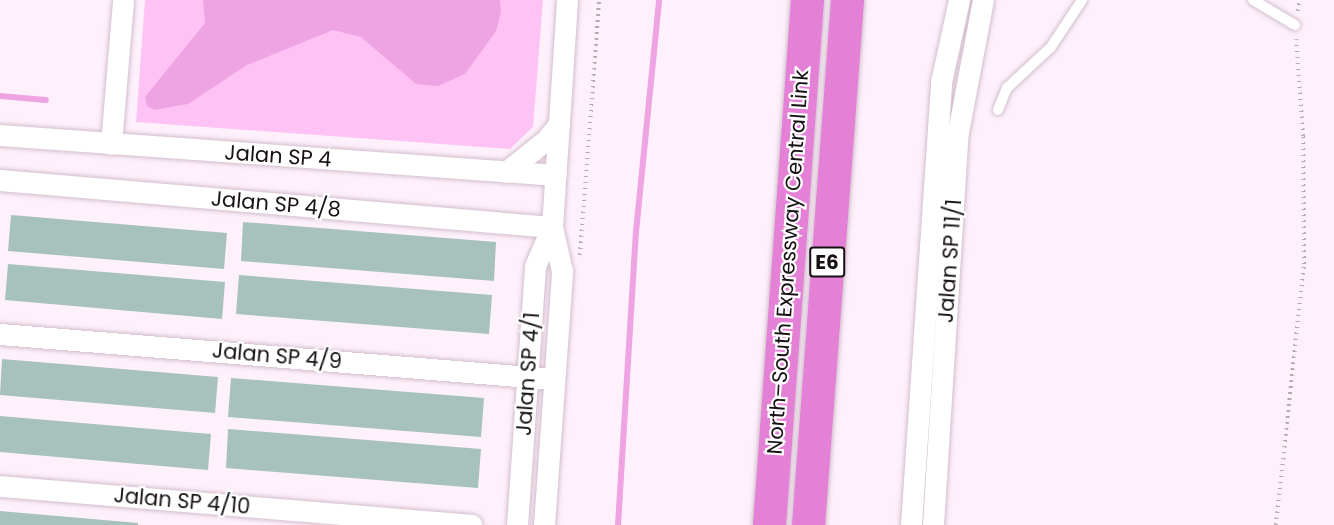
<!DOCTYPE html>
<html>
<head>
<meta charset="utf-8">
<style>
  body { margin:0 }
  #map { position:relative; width:1334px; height:525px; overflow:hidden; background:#fef1fb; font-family:Poppins,sans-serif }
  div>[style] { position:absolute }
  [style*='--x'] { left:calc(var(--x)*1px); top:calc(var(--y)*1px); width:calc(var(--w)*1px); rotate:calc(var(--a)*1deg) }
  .green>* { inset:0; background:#ffc2f4 }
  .water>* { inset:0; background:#eea3e2 }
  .stream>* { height:6px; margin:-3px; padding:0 3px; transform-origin:3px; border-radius:3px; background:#eea3e2 }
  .building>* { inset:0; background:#a7c2ba }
  .path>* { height:4px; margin-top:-2px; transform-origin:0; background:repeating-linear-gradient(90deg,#b5aab2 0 1.5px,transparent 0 6px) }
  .roads { filter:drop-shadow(0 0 2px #d2bdce) drop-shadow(0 0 2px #d2bdce) }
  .lane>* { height:10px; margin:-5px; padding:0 5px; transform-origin:5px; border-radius:5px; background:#fff }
  .street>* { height:21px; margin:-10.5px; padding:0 10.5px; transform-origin:10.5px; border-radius:10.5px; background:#fff }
  .highway>* { height:33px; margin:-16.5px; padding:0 16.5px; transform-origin:16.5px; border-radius:16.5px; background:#e480d6 }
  span { translate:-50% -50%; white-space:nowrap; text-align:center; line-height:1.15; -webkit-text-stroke:4.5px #fff; paint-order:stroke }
  .shield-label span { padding:2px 4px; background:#fff; border:2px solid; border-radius:4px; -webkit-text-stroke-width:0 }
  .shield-label { font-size:20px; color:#171116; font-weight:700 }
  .street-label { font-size:21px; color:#171116 }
</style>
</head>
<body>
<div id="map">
  <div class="green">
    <i style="clip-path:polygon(145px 0,543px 0,533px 127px,510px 149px,136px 122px)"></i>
  </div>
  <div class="water">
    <i style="clip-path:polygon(203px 0,500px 0,501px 12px,496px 31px,465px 74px,438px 86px,416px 84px,361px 37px,333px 30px,247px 65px,188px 104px,154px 110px,147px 106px,145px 97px,205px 23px)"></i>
  </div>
  <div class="stream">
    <i style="--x:0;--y:96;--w:46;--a:5"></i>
    <i style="--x:618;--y:525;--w:294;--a:-86.5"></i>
    <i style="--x:636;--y:232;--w:233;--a:-84.3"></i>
  </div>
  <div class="building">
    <i style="clip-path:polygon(11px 215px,227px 233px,224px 269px,8px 251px)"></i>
    <i style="clip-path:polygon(243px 222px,496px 242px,494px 281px,241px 261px)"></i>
    <i style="clip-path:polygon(8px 264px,225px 282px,222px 319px,5px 300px)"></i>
    <i style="clip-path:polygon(239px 275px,492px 295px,489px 334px,236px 314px)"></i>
    <i style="clip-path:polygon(2px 359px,218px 377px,215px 413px,0 395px)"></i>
    <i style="clip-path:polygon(231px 378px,484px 398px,481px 437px,228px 417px)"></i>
    <i style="clip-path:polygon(0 416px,211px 434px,208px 470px,0 452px)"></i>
    <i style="clip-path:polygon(228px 429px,481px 449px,478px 488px,226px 468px)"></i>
    <i style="clip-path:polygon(0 511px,138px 523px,138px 525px,0 525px)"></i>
  </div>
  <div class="path">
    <i style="--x:1298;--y:11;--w:11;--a:-80"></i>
    <i style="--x:580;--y:255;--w:256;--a:-85.7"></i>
    <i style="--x:1276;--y:525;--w:262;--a:-83.9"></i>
    <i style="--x:1304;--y:264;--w:128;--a:-90.4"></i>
    <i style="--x:1303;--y:136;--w:97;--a:-94.1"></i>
  </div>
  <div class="roads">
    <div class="lane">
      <i style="--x:1253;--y:0;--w:49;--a:30.8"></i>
      <i style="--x:998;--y:110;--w:24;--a:-68"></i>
      <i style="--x:1007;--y:88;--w:60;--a:-43"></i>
      <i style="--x:1051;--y:47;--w:56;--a:-56.6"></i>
    </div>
    <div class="street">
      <i style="--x:0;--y:135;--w:557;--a:4.11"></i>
      <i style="--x:111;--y:144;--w:144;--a:-85.2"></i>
      <i style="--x:506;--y:172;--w:51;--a:-38.7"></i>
      <i style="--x:546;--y:140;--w:21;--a:-51"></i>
      <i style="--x:0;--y:180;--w:554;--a:4.87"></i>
      <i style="--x:0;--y:334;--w:556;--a:4.64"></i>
      <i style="--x:0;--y:486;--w:473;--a:4.7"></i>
      <i style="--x:517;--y:525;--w:260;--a:-86"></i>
      <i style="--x:535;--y:266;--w:43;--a:-66.4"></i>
      <i style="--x:544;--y:525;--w:255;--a:-85.9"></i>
      <i style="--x:562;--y:271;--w:45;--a:-102.8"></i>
      <i style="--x:552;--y:227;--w:227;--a:-86.2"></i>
      <i style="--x:911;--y:525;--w:444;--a:-86.1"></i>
      <i style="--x:941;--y:82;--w:84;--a:-77.6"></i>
      <i style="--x:933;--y:525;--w:394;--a:-86.4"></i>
      <i style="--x:958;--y:132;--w:134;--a:-79.3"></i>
    </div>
    <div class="highway">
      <i style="--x:769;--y:525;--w:526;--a:-85.86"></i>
      <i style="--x:808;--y:525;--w:526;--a:-85.75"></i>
    </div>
  </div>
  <div class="shield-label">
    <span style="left:827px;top:262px">E6</span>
  </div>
  <div class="street-label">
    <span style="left:278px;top:156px;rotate:4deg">Jalan SP 4</span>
    <span style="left:276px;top:204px;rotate:5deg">Jalan SP 4/8</span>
    <span style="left:950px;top:261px;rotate:-86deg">Jalan SP 11/1</span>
    <span style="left:788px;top:262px;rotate:-86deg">North–South Expressway Central Link</span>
    <span style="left:277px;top:356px;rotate:5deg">Jalan SP 4/9</span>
    <span style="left:528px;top:374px;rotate:-86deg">Jalan SP 4/1</span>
    <span style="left:182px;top:501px;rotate:5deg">Jalan SP 4/10</span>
  </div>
</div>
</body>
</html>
